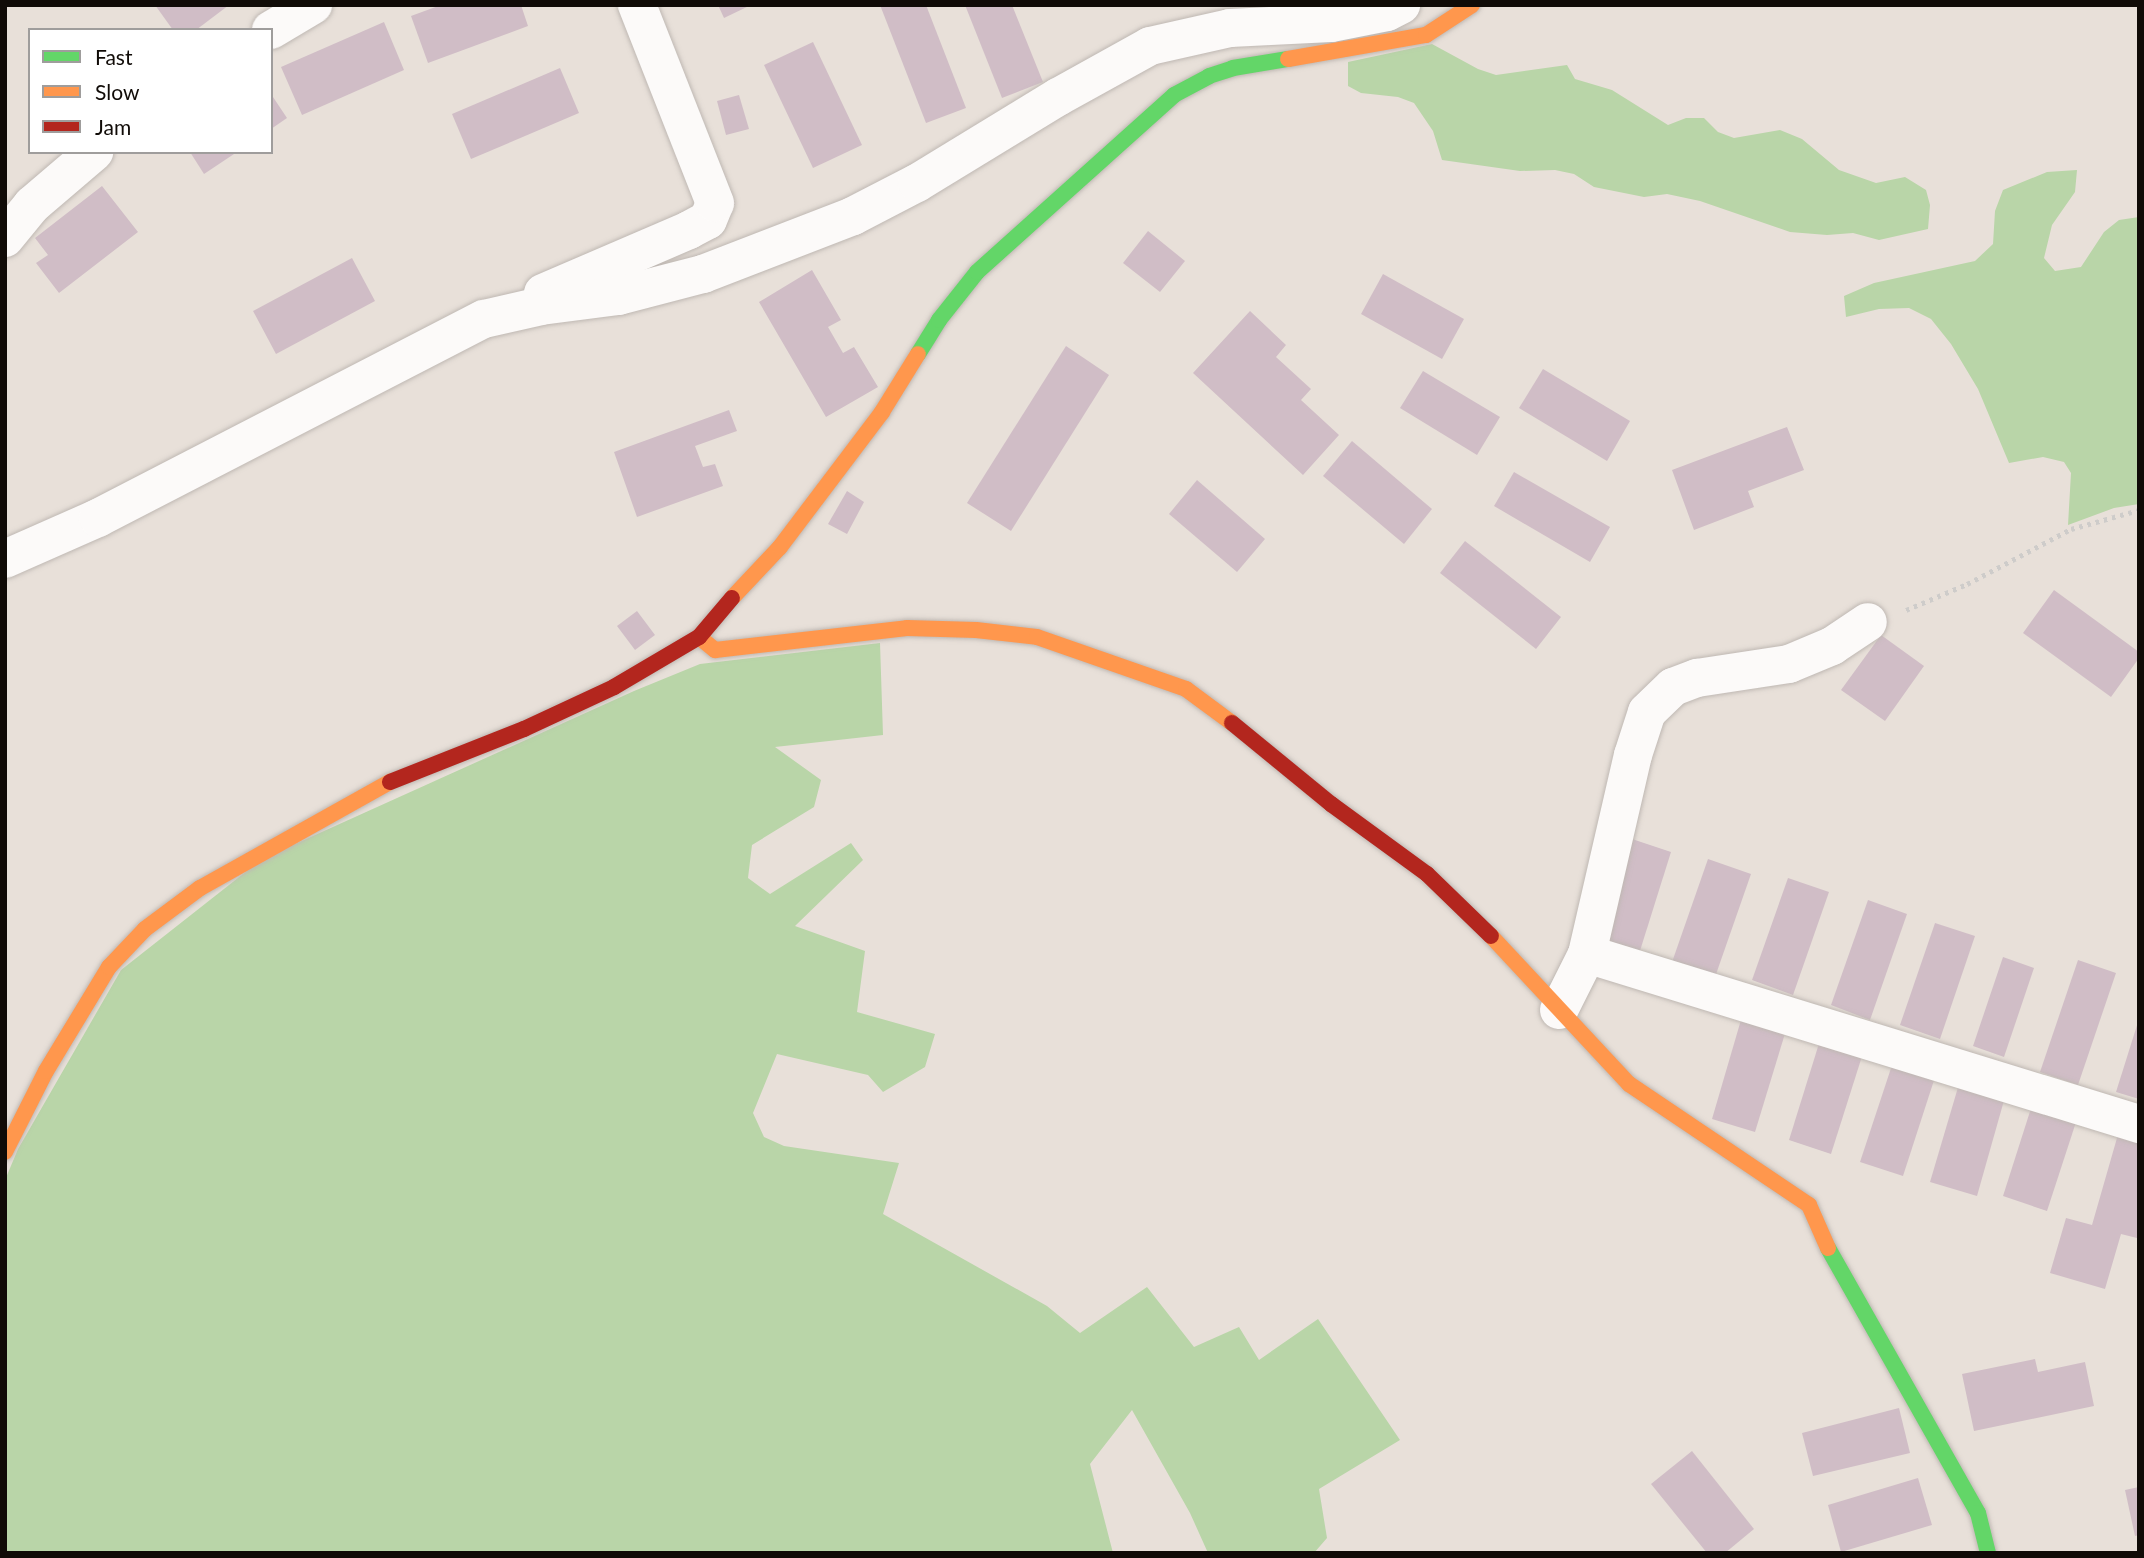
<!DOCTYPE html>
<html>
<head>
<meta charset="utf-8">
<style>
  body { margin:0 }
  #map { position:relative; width:2144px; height:1558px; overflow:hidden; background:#e8e0d9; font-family:Lato,sans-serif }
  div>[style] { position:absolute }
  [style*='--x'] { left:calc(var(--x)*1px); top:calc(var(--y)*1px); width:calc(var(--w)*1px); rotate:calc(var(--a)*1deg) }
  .green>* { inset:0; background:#b9d5a8 }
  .building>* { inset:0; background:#d0bdc6 }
  .path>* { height:4.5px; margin-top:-2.25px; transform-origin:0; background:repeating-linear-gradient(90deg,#ceccca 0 3.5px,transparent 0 8.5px) }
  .roads { filter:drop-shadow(0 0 2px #bfb8b3) drop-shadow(0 0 2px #bfb8b3) }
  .street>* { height:38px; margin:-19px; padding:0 19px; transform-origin:19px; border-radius:19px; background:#fcfaf9 }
  .fast>* { height:16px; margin:-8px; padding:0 8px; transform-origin:8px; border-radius:8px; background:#63d668 }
  .slow>* { height:16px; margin:-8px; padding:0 8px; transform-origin:8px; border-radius:8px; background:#ff974d }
  .jam>* { height:16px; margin:-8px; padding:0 8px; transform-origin:8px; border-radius:8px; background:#b3261e }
  span { translate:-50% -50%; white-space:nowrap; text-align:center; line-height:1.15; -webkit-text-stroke:7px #fff; paint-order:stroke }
  .frame { position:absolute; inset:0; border:7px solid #100b07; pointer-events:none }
  .legend { position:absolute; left:28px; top:28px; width:245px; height:126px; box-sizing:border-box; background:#fff; border:2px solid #9f9d9c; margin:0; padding:9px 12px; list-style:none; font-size:21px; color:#100b07 }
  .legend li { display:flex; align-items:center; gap:14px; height:35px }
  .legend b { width:35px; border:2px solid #9f9d9c }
</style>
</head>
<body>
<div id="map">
  <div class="green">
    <i style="clip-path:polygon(1432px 44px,1478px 69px,1496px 75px,1567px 65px,1575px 79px,1612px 90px,1668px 125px,1686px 118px,1704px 118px,1718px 132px,1734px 138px,1780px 130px,1802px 139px,1839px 170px,1876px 183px,1905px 177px,1926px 190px,1930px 205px,1928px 229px,1879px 240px,1853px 233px,1827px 235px,1790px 232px,1700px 201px,1667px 194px,1644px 197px,1594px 187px,1574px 174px,1555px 170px,1520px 171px,1442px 160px,1433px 131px,1414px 103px,1398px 97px,1361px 93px,1348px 86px,1348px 62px)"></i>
    <i style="clip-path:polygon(2077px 170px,2075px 192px,2052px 225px,2044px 258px,2055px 271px,2081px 267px,2104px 232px,2119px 220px,2139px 217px,2139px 504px,2114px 508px,2068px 525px,2071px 473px,2064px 462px,2043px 457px,2009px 463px,1978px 389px,1951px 344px,1931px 319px,1909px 308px,1879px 309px,1846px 317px,1844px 296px,1874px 283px,1975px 261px,1993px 244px,1995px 211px,2003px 190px,2047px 172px)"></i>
    <i style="clip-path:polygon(880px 643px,883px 735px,775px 747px,821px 780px,814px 807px,752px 845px,748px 878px,770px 894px,851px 843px,863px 860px,795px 926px,865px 951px,857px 1012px,935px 1034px,925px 1067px,883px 1092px,868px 1075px,777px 1054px,753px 1113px,764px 1137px,784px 1146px,899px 1163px,883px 1214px,1047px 1306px,1080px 1333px,1147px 1287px,1194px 1347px,1239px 1327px,1259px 1360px,1318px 1319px,1400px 1440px,1319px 1489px,1327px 1538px,1314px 1553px,1208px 1553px,1190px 1513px,1132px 1410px,1090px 1464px,1113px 1553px,5px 1553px,5px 1180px,18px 1149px,121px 970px,262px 859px,634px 691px,700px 664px)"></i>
  </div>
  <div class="building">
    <i style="clip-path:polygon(155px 5px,229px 5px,196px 30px,173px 30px)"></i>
    <i style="clip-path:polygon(441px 5px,521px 5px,528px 26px,428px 63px,411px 16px)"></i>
    <i style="clip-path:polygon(718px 5px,751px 5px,724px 18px)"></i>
    <i style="clip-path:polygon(880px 5px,926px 5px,966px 108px,926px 123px)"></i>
    <i style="clip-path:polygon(965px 5px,1012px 5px,1043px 82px,1002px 98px)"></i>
    <i style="clip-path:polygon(384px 22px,404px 70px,302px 115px,281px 67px)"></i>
    <i style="clip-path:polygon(813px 42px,862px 145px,813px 168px,764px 65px)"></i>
    <i style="clip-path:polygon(560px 68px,579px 113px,471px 159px,452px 114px)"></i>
    <i style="clip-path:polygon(271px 94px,287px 118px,271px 129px)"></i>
    <i style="clip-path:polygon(739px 95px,749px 129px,726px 135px,717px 101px)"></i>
    <i style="clip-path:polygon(190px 152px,237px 152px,204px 174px)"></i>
    <i style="clip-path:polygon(102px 186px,138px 232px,59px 293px,36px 263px,48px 255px,35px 238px)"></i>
    <i style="clip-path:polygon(1148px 231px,1185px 261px,1160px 292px,1123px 263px)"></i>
    <i style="clip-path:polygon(352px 258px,375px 301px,276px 354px,253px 311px)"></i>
    <i style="clip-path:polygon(812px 270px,841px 320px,828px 327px,843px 353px,854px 347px,878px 387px,826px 417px,759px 302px)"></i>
    <i style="clip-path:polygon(1383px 274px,1464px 319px,1442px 359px,1361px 314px)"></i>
    <i style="clip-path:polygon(1250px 311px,1286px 345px,1276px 357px,1311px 389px,1301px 400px,1339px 435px,1303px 475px,1193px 373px)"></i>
    <i style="clip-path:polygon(1066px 346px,1109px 375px,1011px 531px,967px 503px)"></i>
    <i style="clip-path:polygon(1543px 369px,1630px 421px,1607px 461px,1519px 408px)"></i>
    <i style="clip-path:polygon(1423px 371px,1500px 417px,1477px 455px,1400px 408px)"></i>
    <i style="clip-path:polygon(729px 410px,737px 431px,695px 446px,703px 467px,715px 464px,723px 486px,637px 517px,614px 452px)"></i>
    <i style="clip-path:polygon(1787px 427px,1804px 470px,1748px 491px,1754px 507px,1694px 530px,1672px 470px)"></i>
    <i style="clip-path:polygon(1352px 441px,1432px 509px,1404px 544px,1323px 476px)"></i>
    <i style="clip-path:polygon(1514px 472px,1610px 527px,1590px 562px,1494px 506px)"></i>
    <i style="clip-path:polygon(1197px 480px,1265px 539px,1237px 572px,1169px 514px)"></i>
    <i style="clip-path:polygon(847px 491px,864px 502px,847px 534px,828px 524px)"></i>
    <i style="clip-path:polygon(1465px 541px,1561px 617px,1536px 649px,1440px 573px)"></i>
    <i style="clip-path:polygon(2054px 590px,2139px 652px,2139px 658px,2111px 697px,2023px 633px)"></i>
    <i style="clip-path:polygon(637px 611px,655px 635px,635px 650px,617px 626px)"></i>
    <i style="clip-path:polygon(1881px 635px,1924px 666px,1885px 721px,1841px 690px)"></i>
    <i style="clip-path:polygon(1629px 838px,1671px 852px,1639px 954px,1597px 940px)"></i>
    <i style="clip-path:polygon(1708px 859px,1751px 874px,1714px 980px,1671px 965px)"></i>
    <i style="clip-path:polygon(1788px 878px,1829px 892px,1793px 995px,1752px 980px)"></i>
    <i style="clip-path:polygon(1868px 900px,1907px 914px,1870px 1020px,1831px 1005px)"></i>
    <i style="clip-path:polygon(1935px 923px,1975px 936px,1940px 1039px,1900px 1025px)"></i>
    <i style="clip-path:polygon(2003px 957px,2034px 968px,2004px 1057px,1973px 1046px)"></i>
    <i style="clip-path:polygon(2078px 960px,2116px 973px,2078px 1085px,2040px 1072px)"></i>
    <i style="clip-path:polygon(1743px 1013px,1787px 1027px,1755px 1132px,1712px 1119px)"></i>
    <i style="clip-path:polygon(2138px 1022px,2139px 1022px,2139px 1099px,2116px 1092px)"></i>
    <i style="clip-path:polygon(1821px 1037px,1864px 1050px,1831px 1154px,1789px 1140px)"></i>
    <i style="clip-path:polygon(1895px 1056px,1937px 1071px,1903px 1176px,1860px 1162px)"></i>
    <i style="clip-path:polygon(1959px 1084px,2005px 1097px,1977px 1196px,1930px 1182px)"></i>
    <i style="clip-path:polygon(2033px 1102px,2078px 1116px,2047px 1211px,2003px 1196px)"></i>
    <i style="clip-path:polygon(2121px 1124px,2139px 1130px,2139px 1231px,2137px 1238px,2121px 1234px,2105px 1289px,2050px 1273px,2066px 1218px,2092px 1225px)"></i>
    <i style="clip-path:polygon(2035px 1359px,2038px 1372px,2085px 1362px,2094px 1406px,1974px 1431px,1962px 1374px)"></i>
    <i style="clip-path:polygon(1899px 1408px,1910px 1453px,1813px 1476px,1802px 1433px)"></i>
    <i style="clip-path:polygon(1692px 1451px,1754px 1529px,1725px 1553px,1707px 1553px,1651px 1484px)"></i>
    <i style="clip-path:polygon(1918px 1478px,1932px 1525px,1841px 1552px,1828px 1505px)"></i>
    <i style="clip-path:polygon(2139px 1487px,2139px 1535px,2135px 1536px,2125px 1490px)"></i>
  </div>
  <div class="path">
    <i style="--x:1906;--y:610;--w:66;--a:-23.1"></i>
    <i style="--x:1967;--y:584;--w:118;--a:-27.9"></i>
    <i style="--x:2071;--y:529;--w:71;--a:-15.6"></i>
  </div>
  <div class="roads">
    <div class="street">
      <i style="--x:271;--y:30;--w:49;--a:-30.8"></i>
      <i style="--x:5;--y:238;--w:43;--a:-50.7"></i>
      <i style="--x:32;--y:205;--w:82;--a:-40.5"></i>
      <i style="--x:543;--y:293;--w:159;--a:-23.3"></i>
      <i style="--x:689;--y:230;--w:21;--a:-28"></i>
      <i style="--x:708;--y:220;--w:18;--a:-68"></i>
      <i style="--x:715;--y:203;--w:213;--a:-111.5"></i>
      <i style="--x:5;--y:559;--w:102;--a:-23.8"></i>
      <i style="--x:98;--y:518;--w:434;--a:-27.3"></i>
      <i style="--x:484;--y:319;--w:58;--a:-12.8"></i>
      <i style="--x:541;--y:306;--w:78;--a:-7.4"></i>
      <i style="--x:618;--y:296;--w:88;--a:-14.5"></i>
      <i style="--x:703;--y:274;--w:161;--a:-21.1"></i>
      <i style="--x:853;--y:216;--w:72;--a:-27.3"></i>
      <i style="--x:917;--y:183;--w:165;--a:-31.4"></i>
      <i style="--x:1058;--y:97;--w:105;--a:-29"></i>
      <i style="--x:1150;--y:46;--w:82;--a:-12.7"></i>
      <i style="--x:1230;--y:28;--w:101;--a:-2.8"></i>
      <i style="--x:1331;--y:23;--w:57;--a:-11.1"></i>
      <i style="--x:1387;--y:12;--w:16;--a:-27"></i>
      <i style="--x:1587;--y:954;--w:578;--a:17.12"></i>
      <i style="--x:1559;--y:1010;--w:63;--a:-63.4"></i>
      <i style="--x:1587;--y:954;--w:204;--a:-77"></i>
      <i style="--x:1633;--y:755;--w:45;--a:-72"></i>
      <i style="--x:1647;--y:712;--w:36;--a:-44"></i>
      <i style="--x:1673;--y:687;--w:26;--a:-21"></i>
      <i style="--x:1697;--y:678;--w:93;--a:-8.7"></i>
      <i style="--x:1789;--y:664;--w:47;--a:-22.7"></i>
      <i style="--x:1832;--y:646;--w:43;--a:-33.7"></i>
    </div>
    <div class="fast">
      <i style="--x:918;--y:354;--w:40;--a:-58"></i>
      <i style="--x:939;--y:320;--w:61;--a:-51.6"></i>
      <i style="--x:977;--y:272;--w:265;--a:-41.9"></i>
      <i style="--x:1174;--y:95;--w:40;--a:-28"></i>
      <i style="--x:1209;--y:76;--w:25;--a:-18"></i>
      <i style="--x:1233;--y:68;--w:56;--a:-9.3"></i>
      <i style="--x:1828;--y:1248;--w:305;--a:60.5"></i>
      <i style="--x:1978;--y:1513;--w:41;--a:76"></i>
    </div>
    <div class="slow">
      <i style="--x:1288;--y:59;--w:140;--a:-9.9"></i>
      <i style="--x:1426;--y:35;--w:55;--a:-33.1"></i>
      <i style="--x:732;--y:598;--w:70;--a:-46.7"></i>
      <i style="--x:780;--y:547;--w:169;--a:-52.9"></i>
      <i style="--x:882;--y:412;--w:68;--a:-58.2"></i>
      <i style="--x:699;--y:637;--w:21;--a:39"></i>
      <i style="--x:715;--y:650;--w:193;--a:-6.5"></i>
      <i style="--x:907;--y:628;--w:69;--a:1.7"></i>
      <i style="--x:976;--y:630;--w:61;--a:6.5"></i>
      <i style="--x:1037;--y:637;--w:158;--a:19.2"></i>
      <i style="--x:1186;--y:689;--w:57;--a:36.5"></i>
      <i style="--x:1491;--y:936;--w:202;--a:47"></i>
      <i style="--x:1629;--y:1084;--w:217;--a:33.9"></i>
      <i style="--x:1809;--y:1205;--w:47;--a:66.2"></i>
      <i style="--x:5;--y:1152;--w:91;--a:-63.2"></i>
      <i style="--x:46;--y:1071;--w:122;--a:-58.8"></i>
      <i style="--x:109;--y:967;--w:52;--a:-46.5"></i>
      <i style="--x:145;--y:929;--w:69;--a:-36.7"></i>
      <i style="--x:200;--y:888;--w:218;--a:-29.2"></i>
    </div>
    <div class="jam">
      <i style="--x:1232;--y:723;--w:128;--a:39.3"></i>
      <i style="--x:1331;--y:804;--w:119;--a:36.1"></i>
      <i style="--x:1427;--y:874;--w:89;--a:44.1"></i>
      <i style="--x:390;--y:782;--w:144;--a:-21.6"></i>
      <i style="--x:524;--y:729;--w:99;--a:-25"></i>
      <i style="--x:614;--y:687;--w:99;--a:-30.5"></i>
      <i style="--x:699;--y:637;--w:51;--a:-49.8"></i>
    </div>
  </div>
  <div class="frame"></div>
  <ul class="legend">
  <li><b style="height:9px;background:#63d668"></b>Fast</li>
  <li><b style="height:9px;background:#ff974d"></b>Slow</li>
  <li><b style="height:9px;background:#b3261e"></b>Jam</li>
  </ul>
</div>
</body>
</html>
